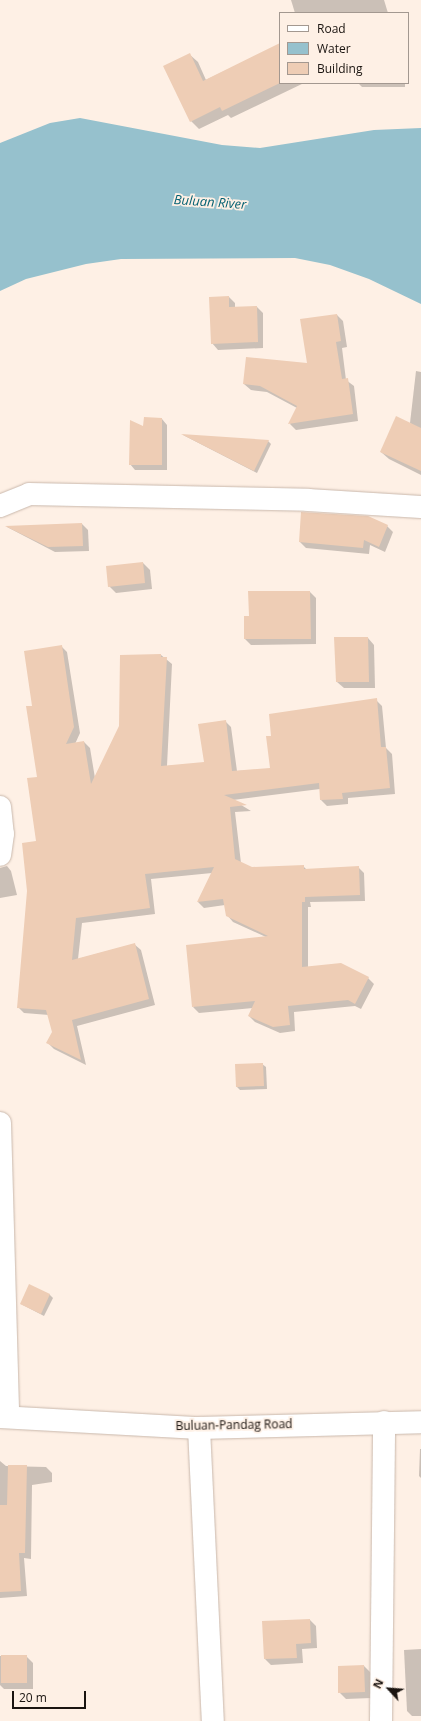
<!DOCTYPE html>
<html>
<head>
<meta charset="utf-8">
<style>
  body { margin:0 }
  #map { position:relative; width:421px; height:1721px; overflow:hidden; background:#fef0e5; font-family:"Open Sans",sans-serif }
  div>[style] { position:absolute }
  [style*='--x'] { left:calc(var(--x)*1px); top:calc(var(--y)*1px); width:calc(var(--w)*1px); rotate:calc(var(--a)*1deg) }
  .water>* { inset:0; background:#96c1cd }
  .shadow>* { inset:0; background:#0003 }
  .building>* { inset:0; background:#eecdb5 }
  .roads { filter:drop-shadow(0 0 1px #c9b8ac) drop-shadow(0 0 1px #c9b8ac) }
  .street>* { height:22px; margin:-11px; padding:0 11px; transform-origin:11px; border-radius:11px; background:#fff }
  .secondary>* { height:22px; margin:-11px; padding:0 11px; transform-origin:11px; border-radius:11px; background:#fff }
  span { translate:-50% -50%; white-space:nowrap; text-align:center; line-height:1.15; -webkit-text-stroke:3.5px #fef0e5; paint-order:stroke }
  .street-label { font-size:12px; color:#1a1410 }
  .water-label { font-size:13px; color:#025f71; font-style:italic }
  .legend { position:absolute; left:279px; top:12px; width:130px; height:72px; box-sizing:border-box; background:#fef0e5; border:1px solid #a39890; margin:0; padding:5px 7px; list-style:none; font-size:12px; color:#1a1410 }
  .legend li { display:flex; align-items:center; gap:8px; height:20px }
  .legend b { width:20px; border:1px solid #a39890 }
  .north { position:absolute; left:369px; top:1669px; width:40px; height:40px; -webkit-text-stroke:3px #fef0e5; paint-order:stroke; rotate:296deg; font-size:11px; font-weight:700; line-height:16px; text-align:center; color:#1a1410 }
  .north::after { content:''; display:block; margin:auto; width:14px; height:18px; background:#1a1410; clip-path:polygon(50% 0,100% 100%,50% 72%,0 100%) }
  .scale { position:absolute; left:12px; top:1691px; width:74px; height:18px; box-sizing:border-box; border:2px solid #1a1410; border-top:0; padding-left:5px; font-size:12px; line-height:14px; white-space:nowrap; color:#1a1410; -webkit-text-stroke:3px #fef0e5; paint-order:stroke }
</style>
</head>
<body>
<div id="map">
  <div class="water">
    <i style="clip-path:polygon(80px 118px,222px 145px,260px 148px,374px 130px,421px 128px,421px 304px,369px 279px,330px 265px,295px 258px,121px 259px,86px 264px,26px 279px,0 291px,0 143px,50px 123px)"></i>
  </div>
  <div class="shadow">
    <i style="clip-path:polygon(291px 0,384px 0,388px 13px,295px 13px)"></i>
    <i style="clip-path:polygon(280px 44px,280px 83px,304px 83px,231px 118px,228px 115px,199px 129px,191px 121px,189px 54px,198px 62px,206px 80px)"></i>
    <i style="clip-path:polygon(358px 83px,405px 83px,405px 87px,362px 87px)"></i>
    <i style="clip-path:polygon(229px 297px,235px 303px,235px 307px,257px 307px,263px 313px,263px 348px,218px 350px,212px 343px)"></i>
    <i style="clip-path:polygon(337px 315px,343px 321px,347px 347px,342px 348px,346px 380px,354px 386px,358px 421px,296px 430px,290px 424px,297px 408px,267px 392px,251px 390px,244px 384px,308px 364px)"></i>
    <i style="clip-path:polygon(416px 371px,421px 372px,421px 431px,410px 423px)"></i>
    <i style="clip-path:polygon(145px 418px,162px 419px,167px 425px,167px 470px,135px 470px,130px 464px,144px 427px)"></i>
    <i style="clip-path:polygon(183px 435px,268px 441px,271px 444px,257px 473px)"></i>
    <i style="clip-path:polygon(421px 444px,421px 475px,389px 459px,381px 452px)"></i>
    <i style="clip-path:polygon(82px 524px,88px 530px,89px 551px,55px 552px,7px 527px)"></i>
    <i style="clip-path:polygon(387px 526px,393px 532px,385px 552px,370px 545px,369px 554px,306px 548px,300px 542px)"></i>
    <i style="clip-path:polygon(143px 563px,150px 570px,152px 589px,116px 593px,109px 586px)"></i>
    <i style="clip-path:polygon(310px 592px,316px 598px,316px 644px,251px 645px,245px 639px,250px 617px)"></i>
    <i style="clip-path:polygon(368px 638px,374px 645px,375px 688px,344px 688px,337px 682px)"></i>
    <i style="clip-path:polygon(61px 646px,67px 652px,80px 733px,75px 744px,84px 742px,90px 748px,95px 778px,161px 655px,172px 664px,167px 766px,205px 763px,225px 721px,231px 727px,237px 771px,271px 769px,376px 700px,382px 706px,386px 748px,392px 754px,395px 794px,348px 798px,348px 804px,327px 806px,321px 800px,320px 789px,233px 800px,251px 811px,235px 812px,241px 863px,252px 868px,303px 866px,307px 870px,358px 867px,364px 873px,365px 901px,310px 902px,311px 907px,308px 907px,308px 967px,368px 978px,374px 984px,361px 1009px,355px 1006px,294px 1012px,295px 1031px,280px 1033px,255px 1022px,249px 1016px,253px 1008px,199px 1013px,193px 1007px,266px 937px,233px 922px,227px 915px,225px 905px,204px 908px,198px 902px,212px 873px,151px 879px,155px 914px,82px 923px,78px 959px,134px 944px,141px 950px,155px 1005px,77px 1026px,86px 1065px,54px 1049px,48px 1043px,53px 1032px,49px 1015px,24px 1013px,18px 1007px,51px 927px,33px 707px)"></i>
    <i style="clip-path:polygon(7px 866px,11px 871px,17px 895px,0 898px,0 868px)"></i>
    <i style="clip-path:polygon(262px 1064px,266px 1067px,267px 1089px,240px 1090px,237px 1087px,236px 1065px)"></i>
    <i style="clip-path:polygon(49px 1294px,53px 1298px,44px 1316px,21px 1304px)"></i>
    <i style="clip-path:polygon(420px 1449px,421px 1449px,421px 1478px,419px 1476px)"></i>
    <i style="clip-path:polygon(0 1461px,6px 1466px,46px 1467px,52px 1473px,52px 1482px,32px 1485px,31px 1559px,24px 1558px,27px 1596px,0 1598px)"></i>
    <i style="clip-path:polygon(310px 1620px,316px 1626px,317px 1648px,302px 1649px,303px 1663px,271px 1665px,265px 1659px)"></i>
    <i style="clip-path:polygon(421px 1649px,421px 1716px,412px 1716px,407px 1711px,404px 1650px)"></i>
    <i style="clip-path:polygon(0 1656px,26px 1656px,33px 1663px,33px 1689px,4px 1689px,0 1685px)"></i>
    <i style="clip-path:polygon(364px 1666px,371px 1673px,371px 1698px,346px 1699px,339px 1692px)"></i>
  </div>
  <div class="building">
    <i style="clip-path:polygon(280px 43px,280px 83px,222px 111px,220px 107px,190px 122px,163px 66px,190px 53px,203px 81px)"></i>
    <i style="clip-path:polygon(229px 296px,229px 307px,257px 306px,258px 342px,211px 344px,209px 297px)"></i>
    <i style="clip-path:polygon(337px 314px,341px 341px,336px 342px,342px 379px,348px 378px,353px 414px,288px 424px,297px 406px,260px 386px,243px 384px,246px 357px,307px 363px,300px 319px)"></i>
    <i style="clip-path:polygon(396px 416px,421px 428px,421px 471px,380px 452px)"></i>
    <i style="clip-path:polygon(144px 417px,162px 418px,162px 465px,129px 465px,130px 420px,143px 426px)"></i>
    <i style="clip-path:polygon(181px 434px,226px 437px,269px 440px,254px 471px)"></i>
    <i style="clip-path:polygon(301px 512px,368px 516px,388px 525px,379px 547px,364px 540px,363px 548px,299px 542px)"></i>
    <i style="clip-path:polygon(82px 523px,83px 546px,48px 547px,5px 526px)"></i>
    <i style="clip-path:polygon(143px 562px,145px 583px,108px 587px,106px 566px)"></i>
    <i style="clip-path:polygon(248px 591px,310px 591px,311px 639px,244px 639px,244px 616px,249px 616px)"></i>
    <i style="clip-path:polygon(334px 637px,368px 637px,369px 682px,336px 682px)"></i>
    <i style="clip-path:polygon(62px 645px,74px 727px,66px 744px,84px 741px,91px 784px,119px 726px,120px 655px,161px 654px,161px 657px,167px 657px,161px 766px,204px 762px,198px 724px,226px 720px,232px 771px,270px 768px,266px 736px,271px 736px,269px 714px,377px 698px,381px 747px,386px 747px,390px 788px,342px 793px,343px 799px,320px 800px,319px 783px,224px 795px,247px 805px,230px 807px,235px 859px,252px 867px,304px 865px,304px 869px,359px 866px,360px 895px,305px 897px,305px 902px,302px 902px,302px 967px,341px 963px,369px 977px,355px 1004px,348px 1000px,288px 1006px,290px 1025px,273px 1027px,248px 1016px,255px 1001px,192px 1007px,186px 945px,268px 936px,226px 916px,223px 899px,197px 902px,214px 867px,145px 874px,150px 908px,76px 918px,72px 960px,135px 943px,149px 999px,72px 1020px,81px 1060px,46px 1043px,52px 1032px,46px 1010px,17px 1008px,27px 891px,22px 843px,36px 841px,27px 778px,37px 777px,26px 706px,32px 706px,24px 651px)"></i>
    <i style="clip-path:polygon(263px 1063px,264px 1086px,236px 1087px,235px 1064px)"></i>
    <i style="clip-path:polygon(29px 1284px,50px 1294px,41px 1314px,20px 1304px)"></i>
    <i style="clip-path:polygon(8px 1465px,27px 1465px,25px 1553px,19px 1553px,21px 1591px,0 1592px,0 1505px,7px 1505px)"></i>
    <i style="clip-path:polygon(310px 1619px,311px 1643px,296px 1644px,297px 1658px,264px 1659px,262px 1621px)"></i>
    <i style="clip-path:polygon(1px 1655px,27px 1655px,27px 1683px,1px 1683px)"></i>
    <i style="clip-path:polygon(364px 1665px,365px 1692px,338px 1693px,338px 1666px)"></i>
  </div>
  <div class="roads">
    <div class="street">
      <i style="--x:0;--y:506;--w:31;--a:-22"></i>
      <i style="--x:29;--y:494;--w:279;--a:1.2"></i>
      <i style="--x:308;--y:500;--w:113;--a:3.5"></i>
      <i style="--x:0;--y:807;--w:27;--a:84"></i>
      <i style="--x:3;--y:834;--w:21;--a:98"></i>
      <i style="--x:0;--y:1123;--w:294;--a:88.4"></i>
      <i style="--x:199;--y:1428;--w:293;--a:87.3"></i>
      <i style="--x:381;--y:1721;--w:299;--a:-89.4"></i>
    </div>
    <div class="secondary">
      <i style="--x:0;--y:1417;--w:199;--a:3.2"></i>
      <i style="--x:199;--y:1428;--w:222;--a:-1.5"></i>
    </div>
  </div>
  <div class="street-label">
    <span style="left:234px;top:1425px;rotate:-1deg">Buluan-Pandag Road</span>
  </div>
  <div class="water-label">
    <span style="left:210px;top:202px;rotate:4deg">Buluan River</span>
  </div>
  <ul class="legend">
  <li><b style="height:5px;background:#fff"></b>Road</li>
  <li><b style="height:11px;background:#96c1cd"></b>Water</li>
  <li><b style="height:11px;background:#eecdb5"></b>Building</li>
  </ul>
  <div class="north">N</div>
  <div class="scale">20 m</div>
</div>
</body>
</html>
